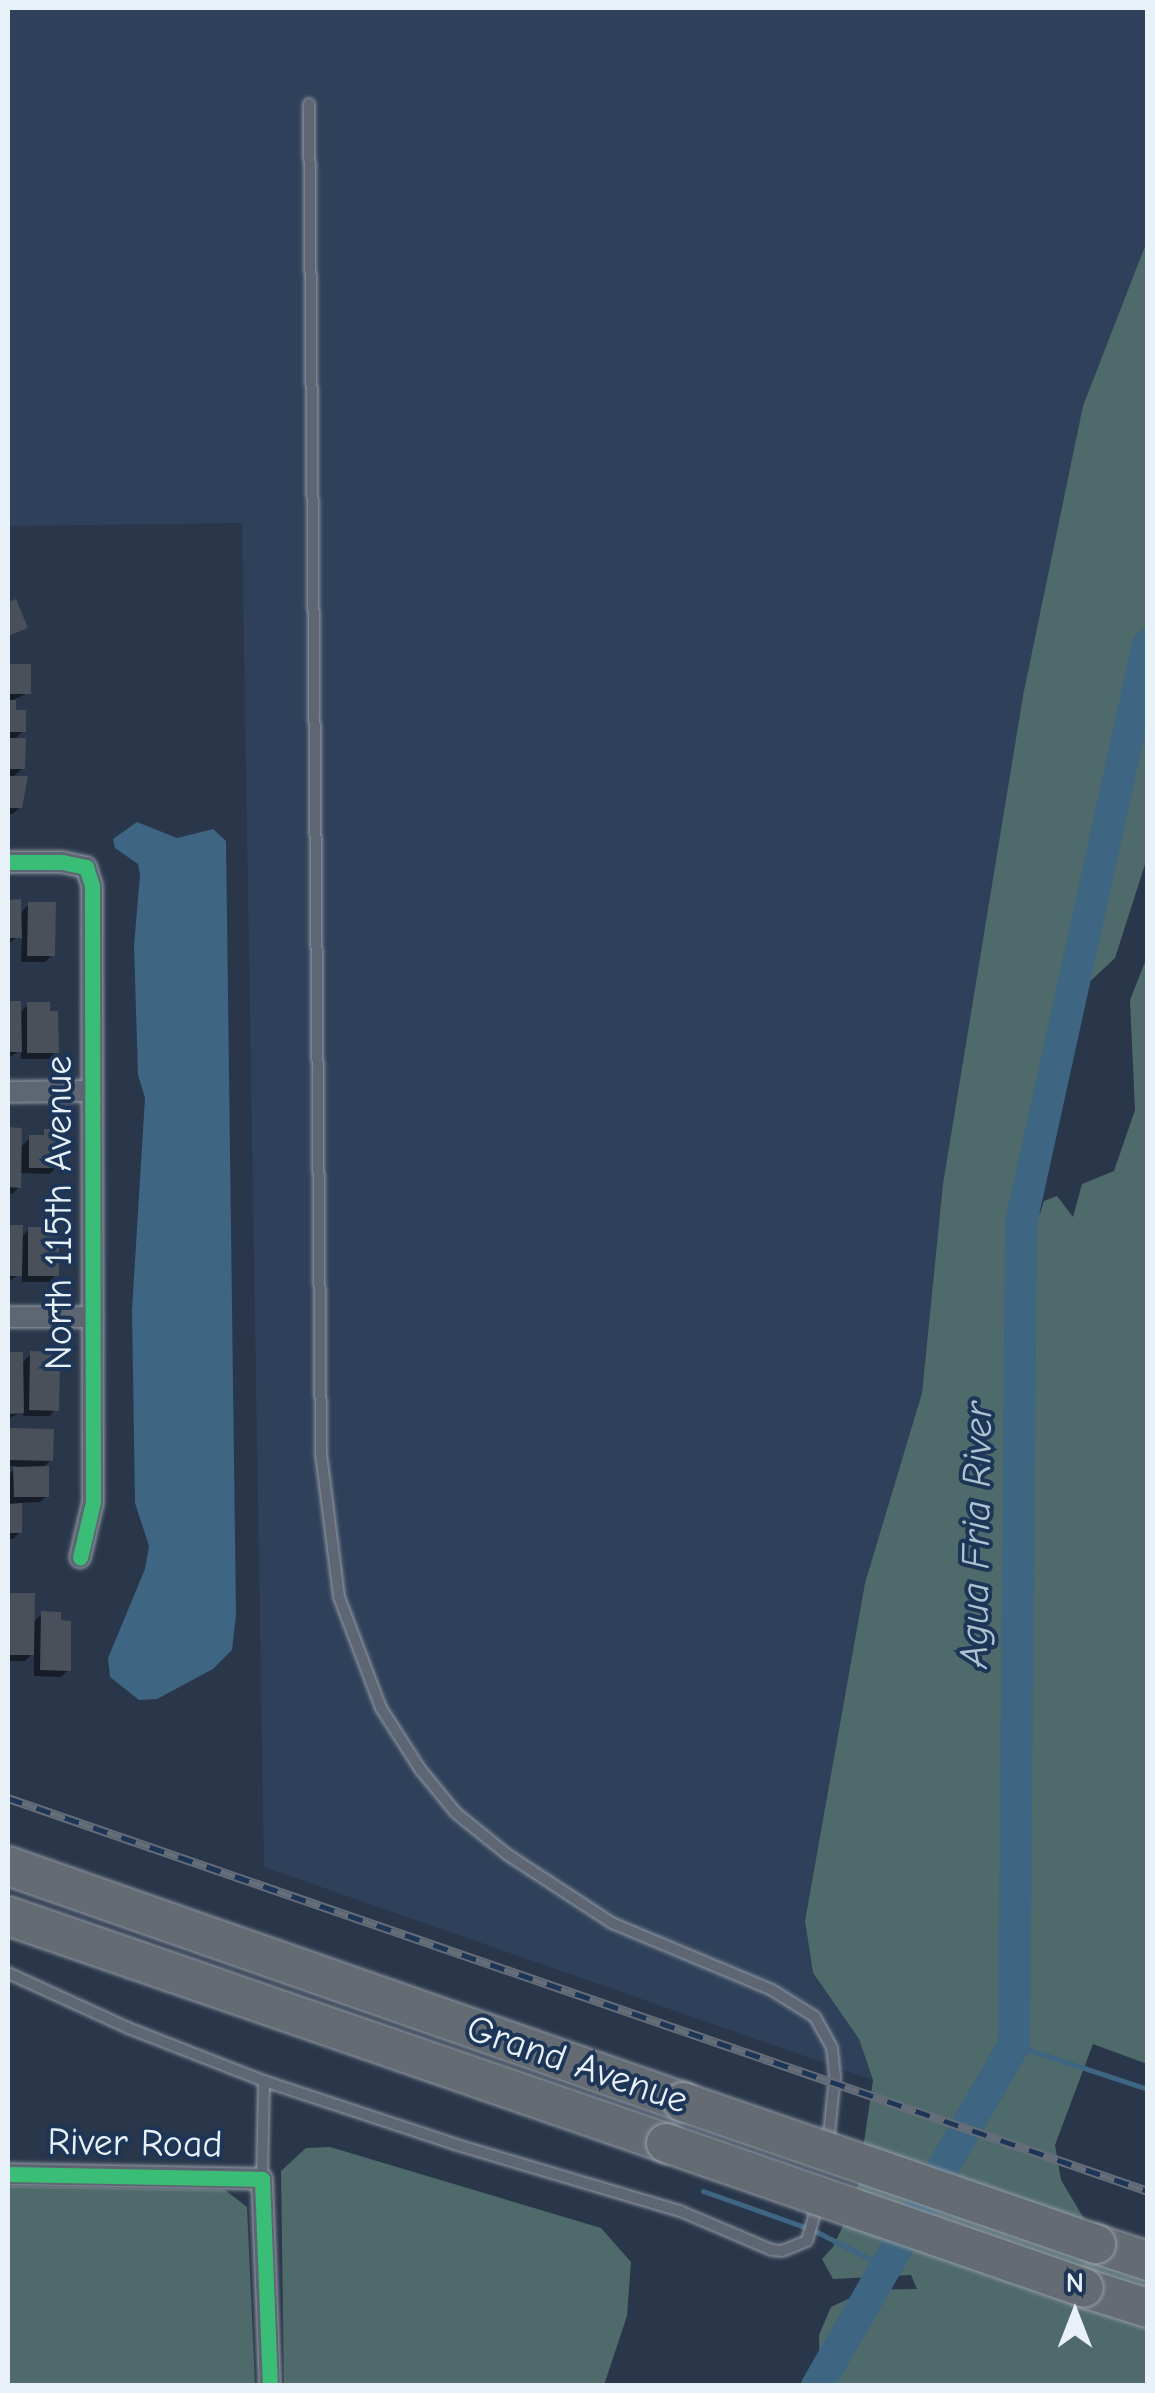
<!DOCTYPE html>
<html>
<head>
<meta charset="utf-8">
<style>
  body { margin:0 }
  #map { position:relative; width:1155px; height:2393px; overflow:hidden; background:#2a374a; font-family:"Comic Neue",sans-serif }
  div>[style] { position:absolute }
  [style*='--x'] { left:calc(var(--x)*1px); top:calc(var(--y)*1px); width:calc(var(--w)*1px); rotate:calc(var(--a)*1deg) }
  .built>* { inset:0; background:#2f415a }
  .green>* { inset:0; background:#4f6a6b }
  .water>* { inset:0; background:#3e6581 }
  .shadow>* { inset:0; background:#0007 }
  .stream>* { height:5px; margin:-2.5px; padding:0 2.5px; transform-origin:2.5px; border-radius:2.5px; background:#3e6581 }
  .river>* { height:32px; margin:-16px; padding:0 16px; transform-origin:16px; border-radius:16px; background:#3e6581 }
  .building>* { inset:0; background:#495059 }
  .roads { filter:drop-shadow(0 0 2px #959da7) drop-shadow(0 0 2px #959da7) }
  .lane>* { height:10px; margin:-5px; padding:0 5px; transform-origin:5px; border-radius:5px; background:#5d6672 }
  .street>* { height:20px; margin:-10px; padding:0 10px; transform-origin:10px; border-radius:10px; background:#5d6672 }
  .highway>* { height:38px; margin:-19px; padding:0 19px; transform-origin:19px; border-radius:19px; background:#646b73 }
  .rail>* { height:9px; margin-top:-4.5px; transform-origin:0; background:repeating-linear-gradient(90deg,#1d3557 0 15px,#656d78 0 30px); box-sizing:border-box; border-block:2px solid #656d78 }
  .bridges { filter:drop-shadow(0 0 2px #959da7) drop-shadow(0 0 2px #959da7) }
  .highway-bridge>* { height:38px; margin:-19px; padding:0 19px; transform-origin:19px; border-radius:19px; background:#646b73 }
  .cycleway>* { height:15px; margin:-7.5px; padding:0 7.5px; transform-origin:7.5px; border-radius:7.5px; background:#3abd76 }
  span { translate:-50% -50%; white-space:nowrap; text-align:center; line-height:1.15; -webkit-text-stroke:8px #1d3557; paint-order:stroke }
  .street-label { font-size:38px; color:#e8f1f8 }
  .water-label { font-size:40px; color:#adc2d0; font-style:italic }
  .frame { position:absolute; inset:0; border:10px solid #e8f1f8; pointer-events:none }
  .north { position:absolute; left:1025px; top:2263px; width:100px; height:100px; -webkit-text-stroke:8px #1d3557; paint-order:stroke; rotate:0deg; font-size:28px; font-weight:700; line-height:40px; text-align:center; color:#e8f1f8 }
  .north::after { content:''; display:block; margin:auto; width:35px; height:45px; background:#e8f1f8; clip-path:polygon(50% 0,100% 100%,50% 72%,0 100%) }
</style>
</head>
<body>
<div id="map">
  <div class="built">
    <i style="clip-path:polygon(8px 8px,1147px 8px,1147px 241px,1083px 406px,943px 1184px,922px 1393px,865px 1583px,805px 1921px,813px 1974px,859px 2039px,873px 2080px,264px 1867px,242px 523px,8px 526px)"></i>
  </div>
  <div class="green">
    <i style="clip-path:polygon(1147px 241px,1147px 858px,1115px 958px,1053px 1016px,1016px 1208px,1040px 1214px,1044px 1201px,1057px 1196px,1073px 1217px,1082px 1184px,1114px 1171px,1135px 1110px,1130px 1000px,1147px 957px,1147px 2064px,1093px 2044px,1055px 2145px,1061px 2180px,1111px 2264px,1147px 2277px,1147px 2385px,820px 2385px,819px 2335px,831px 2307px,867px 2290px,917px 2289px,911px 2275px,833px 2279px,822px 2259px,833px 2247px,856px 2198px,873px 2080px,859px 2039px,813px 1973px,805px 1921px,865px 1583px,922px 1393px,943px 1184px,1023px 696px,1083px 406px)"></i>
    <i style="clip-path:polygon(330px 2147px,601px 2228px,631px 2262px,627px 2316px,604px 2385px,284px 2385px,281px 2171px,306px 2148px)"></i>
    <i style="clip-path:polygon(8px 2186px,225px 2190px,247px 2207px,255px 2385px,8px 2385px)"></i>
  </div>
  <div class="water">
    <i style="clip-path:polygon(137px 822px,177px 838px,213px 829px,226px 841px,236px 1615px,232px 1650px,213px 1669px,157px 1699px,139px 1700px,110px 1677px,108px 1658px,145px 1569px,149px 1546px,135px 1503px,132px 1310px,145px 1098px,138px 1075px,134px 946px,140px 875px,138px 864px,115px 848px,113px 839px)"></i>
  </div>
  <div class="shadow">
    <i style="clip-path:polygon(8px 666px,29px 667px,28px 693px,13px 700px,13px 712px,23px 731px,14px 740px,23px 768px,12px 778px,20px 807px,13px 814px,8px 814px)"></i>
    <i style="clip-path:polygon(18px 902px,19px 915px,29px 904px,52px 955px,45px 962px,21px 962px,22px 934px,8px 944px,8px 905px)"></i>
    <i style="clip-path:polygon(8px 1004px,19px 1004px,19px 1013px,28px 1005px,56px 1052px,49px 1059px,21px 1059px,21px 1050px,8px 1058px)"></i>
    <i style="clip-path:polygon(8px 1130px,20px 1130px,20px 1148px,31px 1137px,57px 1132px,57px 1167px,50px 1174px,19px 1173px,19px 1187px,12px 1194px,8px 1193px)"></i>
    <i style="clip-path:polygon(8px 1227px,20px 1227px,20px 1239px,29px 1229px,56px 1275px,49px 1282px,22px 1282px,22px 1272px,8px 1282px)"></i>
    <i style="clip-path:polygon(31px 1354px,56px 1409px,49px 1416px,23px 1416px,23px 1411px,8px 1419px,8px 1355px,21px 1355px,21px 1364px)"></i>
    <i style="clip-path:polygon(8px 1431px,51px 1432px,51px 1460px,41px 1469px,47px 1496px,40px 1502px,19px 1503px,20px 1532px,13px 1539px,8px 1539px,8px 1476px,17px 1466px,8px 1466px)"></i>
    <i style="clip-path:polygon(8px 1596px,32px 1596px,32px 1623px,42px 1614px,68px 1670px,61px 1677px,34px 1676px,34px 1652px,25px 1661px,8px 1661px)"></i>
  </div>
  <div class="stream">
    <i style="--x:1014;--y:2045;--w:141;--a:18.2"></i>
    <i style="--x:703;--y:2191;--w:117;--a:19.5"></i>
    <i style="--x:813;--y:2230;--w:82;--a:26.9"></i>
  </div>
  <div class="river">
    <i style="--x:817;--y:2386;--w:394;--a:-60"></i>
    <i style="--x:1014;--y:2045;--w:822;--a:-89.51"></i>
    <i style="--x:1021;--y:1223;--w:592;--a:-77.61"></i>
  </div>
  <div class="building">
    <i style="clip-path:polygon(16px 599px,28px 628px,8px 636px,8px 602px)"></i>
    <i style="clip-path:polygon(8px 664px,31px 664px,31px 694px,8px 694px)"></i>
    <i style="clip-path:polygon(8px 700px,16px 700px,16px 710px,26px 710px,26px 732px,8px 732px)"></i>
    <i style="clip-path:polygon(8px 738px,26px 738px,25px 769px,8px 769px)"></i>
    <i style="clip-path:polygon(8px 776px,28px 776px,22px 808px,8px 808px)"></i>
    <i style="clip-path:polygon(21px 899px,22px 938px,8px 938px,8px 900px)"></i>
    <i style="clip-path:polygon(28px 902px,56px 902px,55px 956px,27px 956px)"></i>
    <i style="clip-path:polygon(8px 1001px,21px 1001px,22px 1052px,8px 1052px)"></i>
    <i style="clip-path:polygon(27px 1002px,50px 1002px,50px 1011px,58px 1011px,59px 1053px,27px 1053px)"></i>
    <i style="clip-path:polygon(8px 1127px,22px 1128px,21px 1188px,8px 1187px)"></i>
    <i style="clip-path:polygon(44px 1129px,60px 1129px,59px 1168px,29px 1168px,29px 1135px,44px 1135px)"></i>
    <i style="clip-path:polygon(8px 1225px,23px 1225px,22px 1276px,8px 1276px)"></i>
    <i style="clip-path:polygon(28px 1227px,59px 1227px,59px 1276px,28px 1276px)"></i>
    <i style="clip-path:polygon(30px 1351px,53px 1352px,53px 1362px,60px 1362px,59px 1411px,29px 1410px)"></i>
    <i style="clip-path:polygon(8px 1352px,23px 1352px,24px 1413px,8px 1414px)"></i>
    <i style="clip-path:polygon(8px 1428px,54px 1429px,53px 1461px,8px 1460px)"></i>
    <i style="clip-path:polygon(49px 1466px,49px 1497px,14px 1497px,13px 1467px)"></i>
    <i style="clip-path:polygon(22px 1503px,22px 1533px,8px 1533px,8px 1504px)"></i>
    <i style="clip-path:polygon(8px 1593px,35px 1593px,34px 1655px,8px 1655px)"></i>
    <i style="clip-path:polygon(41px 1611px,61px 1612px,61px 1620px,71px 1621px,71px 1671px,40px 1670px)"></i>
  </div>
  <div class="roads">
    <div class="lane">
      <i style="--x:309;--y:104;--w:1350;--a:89.49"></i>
      <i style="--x:321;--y:1454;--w:144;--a:82.8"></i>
      <i style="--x:339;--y:1597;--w:119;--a:69.3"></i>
      <i style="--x:381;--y:1708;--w:72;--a:57.4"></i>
      <i style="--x:420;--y:1769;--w:57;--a:50.7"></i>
      <i style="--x:456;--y:1813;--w:67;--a:38.9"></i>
      <i style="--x:508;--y:1855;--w:124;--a:33.2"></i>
      <i style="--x:612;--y:1923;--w:173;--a:22.7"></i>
      <i style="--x:772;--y:1990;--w:51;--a:32.1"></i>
      <i style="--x:815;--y:2017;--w:35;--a:61"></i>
      <i style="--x:832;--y:2048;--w:28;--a:84"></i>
      <i style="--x:835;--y:2076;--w:68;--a:95.9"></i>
      <i style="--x:8;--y:1973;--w:132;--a:24.6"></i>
      <i style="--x:128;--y:2028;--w:146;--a:21.3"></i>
      <i style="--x:264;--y:2081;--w:203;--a:18.3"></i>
      <i style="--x:457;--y:2145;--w:233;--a:16.5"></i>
      <i style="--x:680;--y:2211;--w:100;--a:23"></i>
      <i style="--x:772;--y:2250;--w:10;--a:6"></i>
      <i style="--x:782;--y:2251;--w:27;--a:-22"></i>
      <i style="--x:807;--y:2241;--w:37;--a:-74"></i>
      <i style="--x:262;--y:2179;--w:98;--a:-88.8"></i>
    </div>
    <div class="street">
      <i style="--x:8;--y:862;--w:54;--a:0"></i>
      <i style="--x:62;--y:862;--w:25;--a:12"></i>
      <i style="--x:86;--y:867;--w:20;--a:72"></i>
      <i style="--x:92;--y:886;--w:616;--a:89.91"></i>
      <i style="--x:93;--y:1502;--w:57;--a:103.1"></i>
      <i style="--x:8;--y:1092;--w:84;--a:-0.7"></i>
      <i style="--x:8;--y:1317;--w:85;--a:0"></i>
      <i style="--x:8;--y:2174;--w:254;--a:1.1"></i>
      <i style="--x:262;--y:2179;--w:207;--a:87.8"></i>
    </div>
    <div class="highway">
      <i style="--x:8;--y:1866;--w:715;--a:19.27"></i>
      <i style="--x:8;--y:1916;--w:696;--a:19.03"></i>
      <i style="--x:1096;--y:2244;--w:55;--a:18.1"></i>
      <i style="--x:1084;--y:2288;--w:67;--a:17.4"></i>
    </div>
  </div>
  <div class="rail">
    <i style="--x:8;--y:1798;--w:1206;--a:19.02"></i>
  </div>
  <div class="bridges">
    <div class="highway-bridge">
      <i style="--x:683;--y:2102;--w:437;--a:19"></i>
      <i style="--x:666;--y:2143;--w:442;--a:19.1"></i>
    </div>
  </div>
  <div class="cycleway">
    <i style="--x:8;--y:862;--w:54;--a:0"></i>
    <i style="--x:62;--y:862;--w:25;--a:12"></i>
    <i style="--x:86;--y:867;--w:20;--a:72"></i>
    <i style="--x:92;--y:886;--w:616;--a:89.91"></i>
    <i style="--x:93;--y:1502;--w:57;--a:103.1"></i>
    <i style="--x:8;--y:2174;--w:254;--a:1.1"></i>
    <i style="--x:262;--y:2179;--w:207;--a:87.8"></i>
  </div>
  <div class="street-label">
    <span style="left:60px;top:1213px;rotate:-90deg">North 115th Avenue</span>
    <span style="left:577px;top:2065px;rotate:19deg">Grand Avenue</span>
    <span style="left:135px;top:2144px;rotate:1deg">River Road</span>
  </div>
  <div class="water-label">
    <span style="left:976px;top:1535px;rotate:-89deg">Agua Fria River</span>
  </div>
  <div class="frame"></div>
  <div class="north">N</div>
</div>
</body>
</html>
